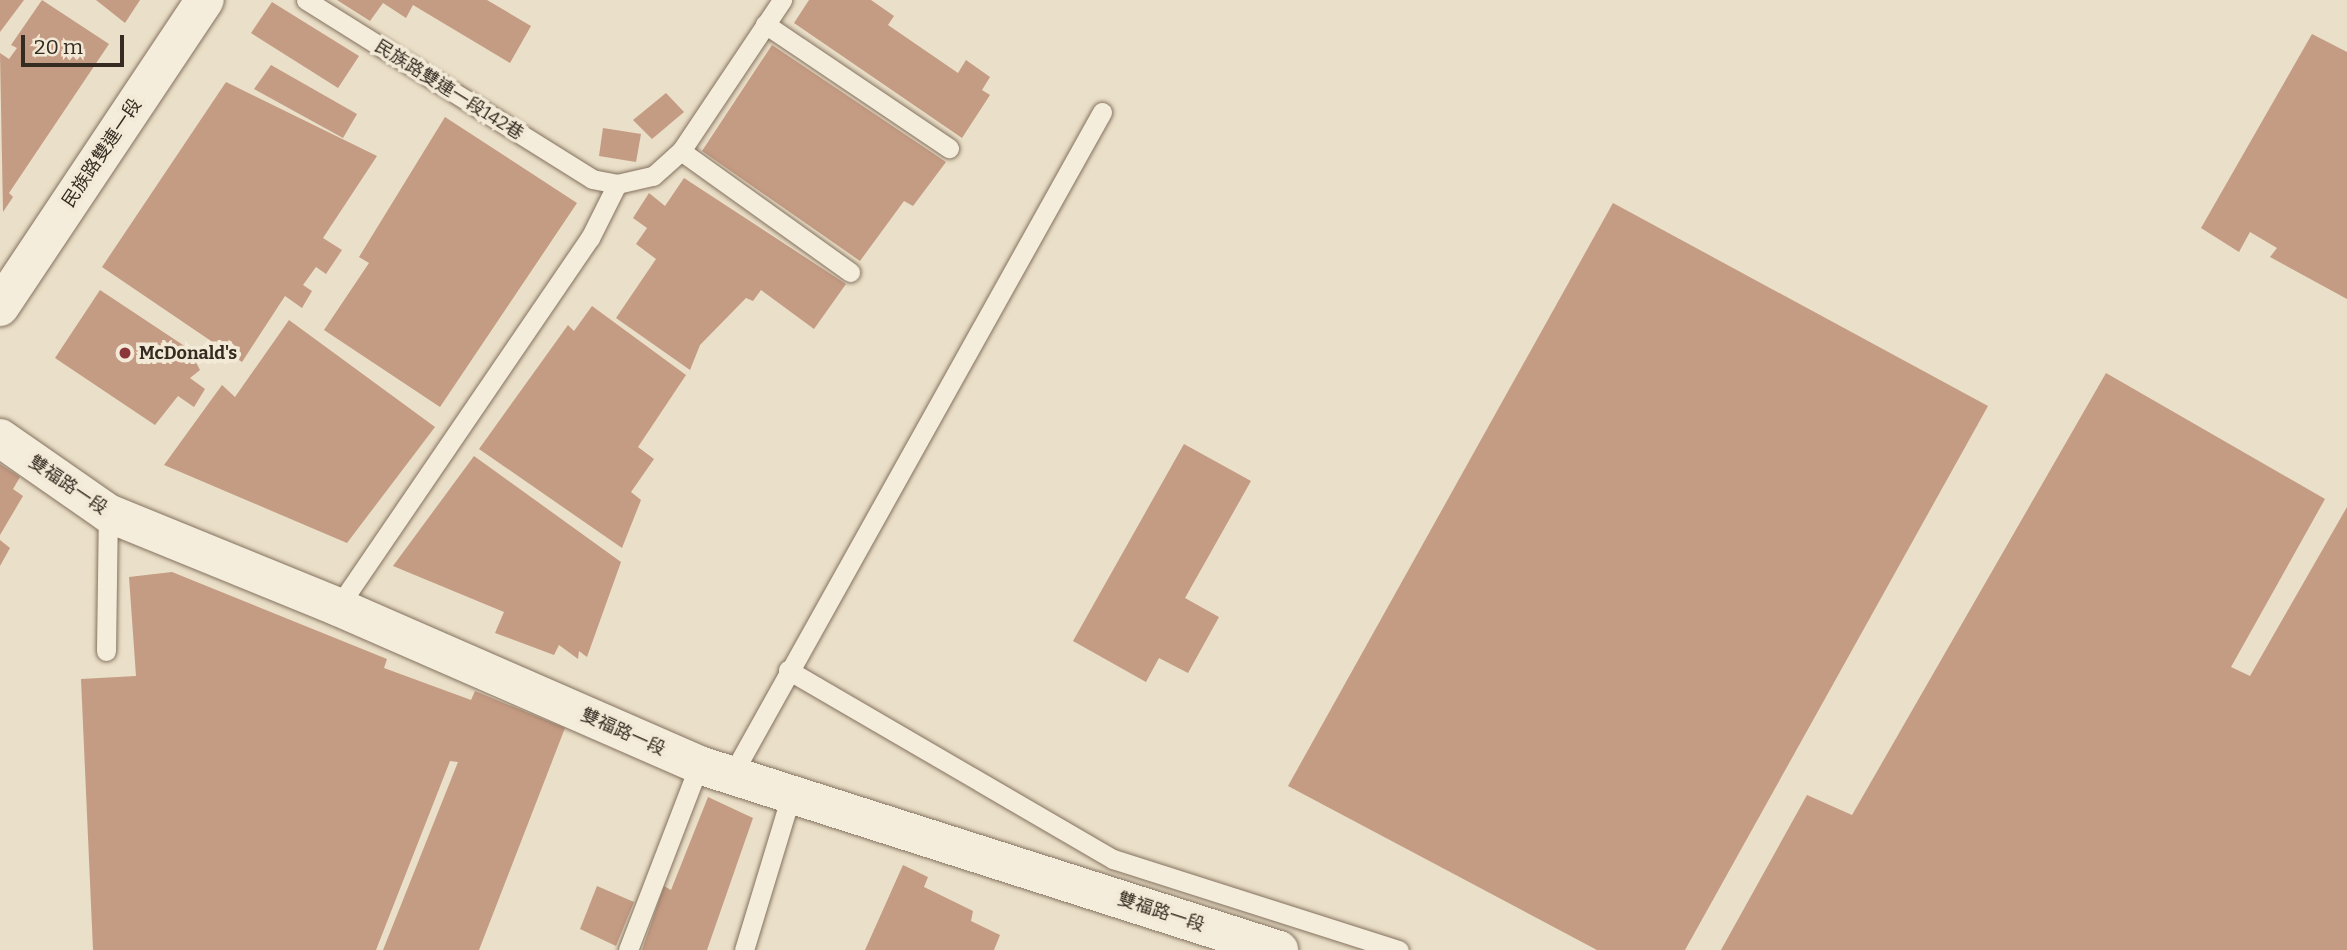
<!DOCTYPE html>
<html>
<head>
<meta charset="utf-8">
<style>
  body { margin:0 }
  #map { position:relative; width:2347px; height:950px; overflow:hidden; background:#eadfc8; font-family:Bitter,"Noto Sans TC",serif }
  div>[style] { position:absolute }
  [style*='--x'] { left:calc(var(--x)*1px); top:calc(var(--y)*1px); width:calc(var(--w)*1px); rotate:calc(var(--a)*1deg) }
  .building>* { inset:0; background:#c49b83 }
  .roads { filter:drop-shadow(0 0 2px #84725f) drop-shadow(0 0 2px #84725f) }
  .lane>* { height:19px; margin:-9.5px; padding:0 9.5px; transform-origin:9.5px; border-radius:9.5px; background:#f5eddb }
  .street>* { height:38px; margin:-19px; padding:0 19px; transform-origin:19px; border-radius:19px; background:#f5eddb }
  .secondary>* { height:38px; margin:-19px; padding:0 19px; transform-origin:19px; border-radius:19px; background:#f5eddb }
  .dots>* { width:19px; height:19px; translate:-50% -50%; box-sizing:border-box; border:4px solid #f2e9d7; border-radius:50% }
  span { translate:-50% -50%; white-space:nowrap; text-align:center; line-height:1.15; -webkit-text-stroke:7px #f2e9d7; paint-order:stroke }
  .street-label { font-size:18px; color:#362b21 }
  .poi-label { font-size:18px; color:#362b21; font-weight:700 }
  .left { translate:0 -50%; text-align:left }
  .scale { position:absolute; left:21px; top:35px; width:103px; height:32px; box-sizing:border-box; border:4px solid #362b21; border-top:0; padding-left:9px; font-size:21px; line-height:24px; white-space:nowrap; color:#362b21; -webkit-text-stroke:5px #f2e9d7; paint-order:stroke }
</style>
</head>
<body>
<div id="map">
  <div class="building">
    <i style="clip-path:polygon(0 0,24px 0,0 32px)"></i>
    <i style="clip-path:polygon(42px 0,109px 44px,9px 193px,13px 197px,3px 212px,0 53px,9px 59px,17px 48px,11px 45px)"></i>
    <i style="clip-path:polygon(96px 0,140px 0,125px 23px)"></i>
    <i style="clip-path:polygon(337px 0,487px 0,531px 26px,510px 63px,413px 5px,406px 18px,383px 3px,370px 21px)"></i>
    <i style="clip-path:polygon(809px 0,871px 0,894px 16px,888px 25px,958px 73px,966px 60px,990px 77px,982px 90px,990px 95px,962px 138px,794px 23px)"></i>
    <i style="clip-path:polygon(272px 2px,359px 56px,338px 88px,251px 33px)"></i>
    <i style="clip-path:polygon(2312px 34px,2347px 52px,2347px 299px,2270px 257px,2277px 248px,2250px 232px,2239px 252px,2201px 228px)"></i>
    <i style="clip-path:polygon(772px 45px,946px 162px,913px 206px,904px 201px,860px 261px,702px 151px)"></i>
    <i style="clip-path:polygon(271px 65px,357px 114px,343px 138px,254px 89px)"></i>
    <i style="clip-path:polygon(226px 82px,377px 156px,323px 238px,342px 250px,326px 274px,316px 267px,303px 285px,312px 291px,302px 308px,285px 296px,242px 362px,102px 267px)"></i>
    <i style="clip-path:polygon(666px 93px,684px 112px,652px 139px,633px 120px)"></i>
    <i style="clip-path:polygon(445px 117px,577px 203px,440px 407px,324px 330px,369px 263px,359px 257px)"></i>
    <i style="clip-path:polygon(603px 128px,641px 134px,636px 162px,599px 156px)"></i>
    <i style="clip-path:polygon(684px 178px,846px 284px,814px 329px,761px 290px,753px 301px,746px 298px,700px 345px,690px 370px,616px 318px,656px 259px,636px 244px,647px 228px,633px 218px,649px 193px,665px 206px)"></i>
    <i style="clip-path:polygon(1613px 203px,1988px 406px,1685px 950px,1597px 950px,1288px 786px)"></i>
    <i style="clip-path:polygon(100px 290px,189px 349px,200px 370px,190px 378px,205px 389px,194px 407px,178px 396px,155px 425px,55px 358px)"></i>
    <i style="clip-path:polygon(592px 306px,686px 375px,638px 447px,654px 459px,631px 492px,641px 500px,622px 548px,479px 449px,568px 325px,574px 331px)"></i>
    <i style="clip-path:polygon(289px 320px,435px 427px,347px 543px,164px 465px,222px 385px,235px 397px)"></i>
    <i style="clip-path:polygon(2106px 373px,2325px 499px,2231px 667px,2250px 676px,2347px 507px,2347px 950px,1721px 950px,1807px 795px,1852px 815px)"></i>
    <i style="clip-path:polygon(1184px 444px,1251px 481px,1185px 598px,1219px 617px,1188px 673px,1159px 658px,1146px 682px,1073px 641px)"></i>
    <i style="clip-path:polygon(474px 456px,621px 562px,587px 657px,579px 651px,578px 659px,559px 645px,554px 655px,495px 633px,504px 612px,393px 566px)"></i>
    <i style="clip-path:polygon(0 464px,20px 477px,13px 489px,23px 496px,0 535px)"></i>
    <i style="clip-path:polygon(0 540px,10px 548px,0 566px)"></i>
    <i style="clip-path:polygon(172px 572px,387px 659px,384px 668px,471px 700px,475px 691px,565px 728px,479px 950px,383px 950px,458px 762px,450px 761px,376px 950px,93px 950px,81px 679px,136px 676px,129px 577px)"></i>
    <i style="clip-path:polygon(708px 797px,753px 818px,707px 950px,642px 950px,664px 886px,671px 890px)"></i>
    <i style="clip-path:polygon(903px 865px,928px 877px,924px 887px,973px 911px,971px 921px,1000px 935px,994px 950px,865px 950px)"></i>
    <i style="clip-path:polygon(597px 886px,634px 902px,616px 946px,580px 929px)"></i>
  </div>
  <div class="roads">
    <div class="lane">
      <i style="--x:306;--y:0;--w:337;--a:32"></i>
      <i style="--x:592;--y:179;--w:25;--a:11"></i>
      <i style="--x:617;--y:184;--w:37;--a:-13"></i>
      <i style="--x:653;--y:176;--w:38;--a:-42"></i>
      <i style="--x:681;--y:151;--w:182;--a:-56.2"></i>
      <i style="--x:765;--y:24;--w:222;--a:34"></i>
      <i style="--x:681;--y:151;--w:208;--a:35.6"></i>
      <i style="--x:338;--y:607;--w:447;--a:-55.7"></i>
      <i style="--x:590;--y:238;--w:60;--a:-63.4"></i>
      <i style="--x:106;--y:651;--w:138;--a:-89.2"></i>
      <i style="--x:788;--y:670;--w:376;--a:30.2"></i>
      <i style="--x:1113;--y:859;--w:300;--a:17.7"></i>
      <i style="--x:733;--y:773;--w:757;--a:-60.83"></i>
      <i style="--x:628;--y:950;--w:198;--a:-69"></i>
      <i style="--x:744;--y:950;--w:162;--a:-73.1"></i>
    </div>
    <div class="street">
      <i style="--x:0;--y:438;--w:131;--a:34.8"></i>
      <i style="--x:108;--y:513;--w:248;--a:22.2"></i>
      <i style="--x:338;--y:607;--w:394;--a:23.6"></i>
      <i style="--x:699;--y:765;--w:609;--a:17.69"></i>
    </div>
    <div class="secondary">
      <i style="--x:0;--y:307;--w:369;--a:-56.3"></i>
    </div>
  </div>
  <div class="dots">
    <i style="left:125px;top:353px;background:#8c3639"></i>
  </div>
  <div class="street-label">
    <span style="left:449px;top:90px;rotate:32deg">民族路雙連一段142巷</span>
    <span style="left:102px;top:153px;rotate:-56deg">民族路雙連一段</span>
    <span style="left:68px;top:485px;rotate:34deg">雙福路一段</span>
    <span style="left:623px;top:732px;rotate:24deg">雙福路一段</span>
    <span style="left:1161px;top:912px;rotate:18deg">雙福路一段</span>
  </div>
  <div class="poi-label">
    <span class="left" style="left:139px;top:353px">McDonald's</span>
  </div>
  <div class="scale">20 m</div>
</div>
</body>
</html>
